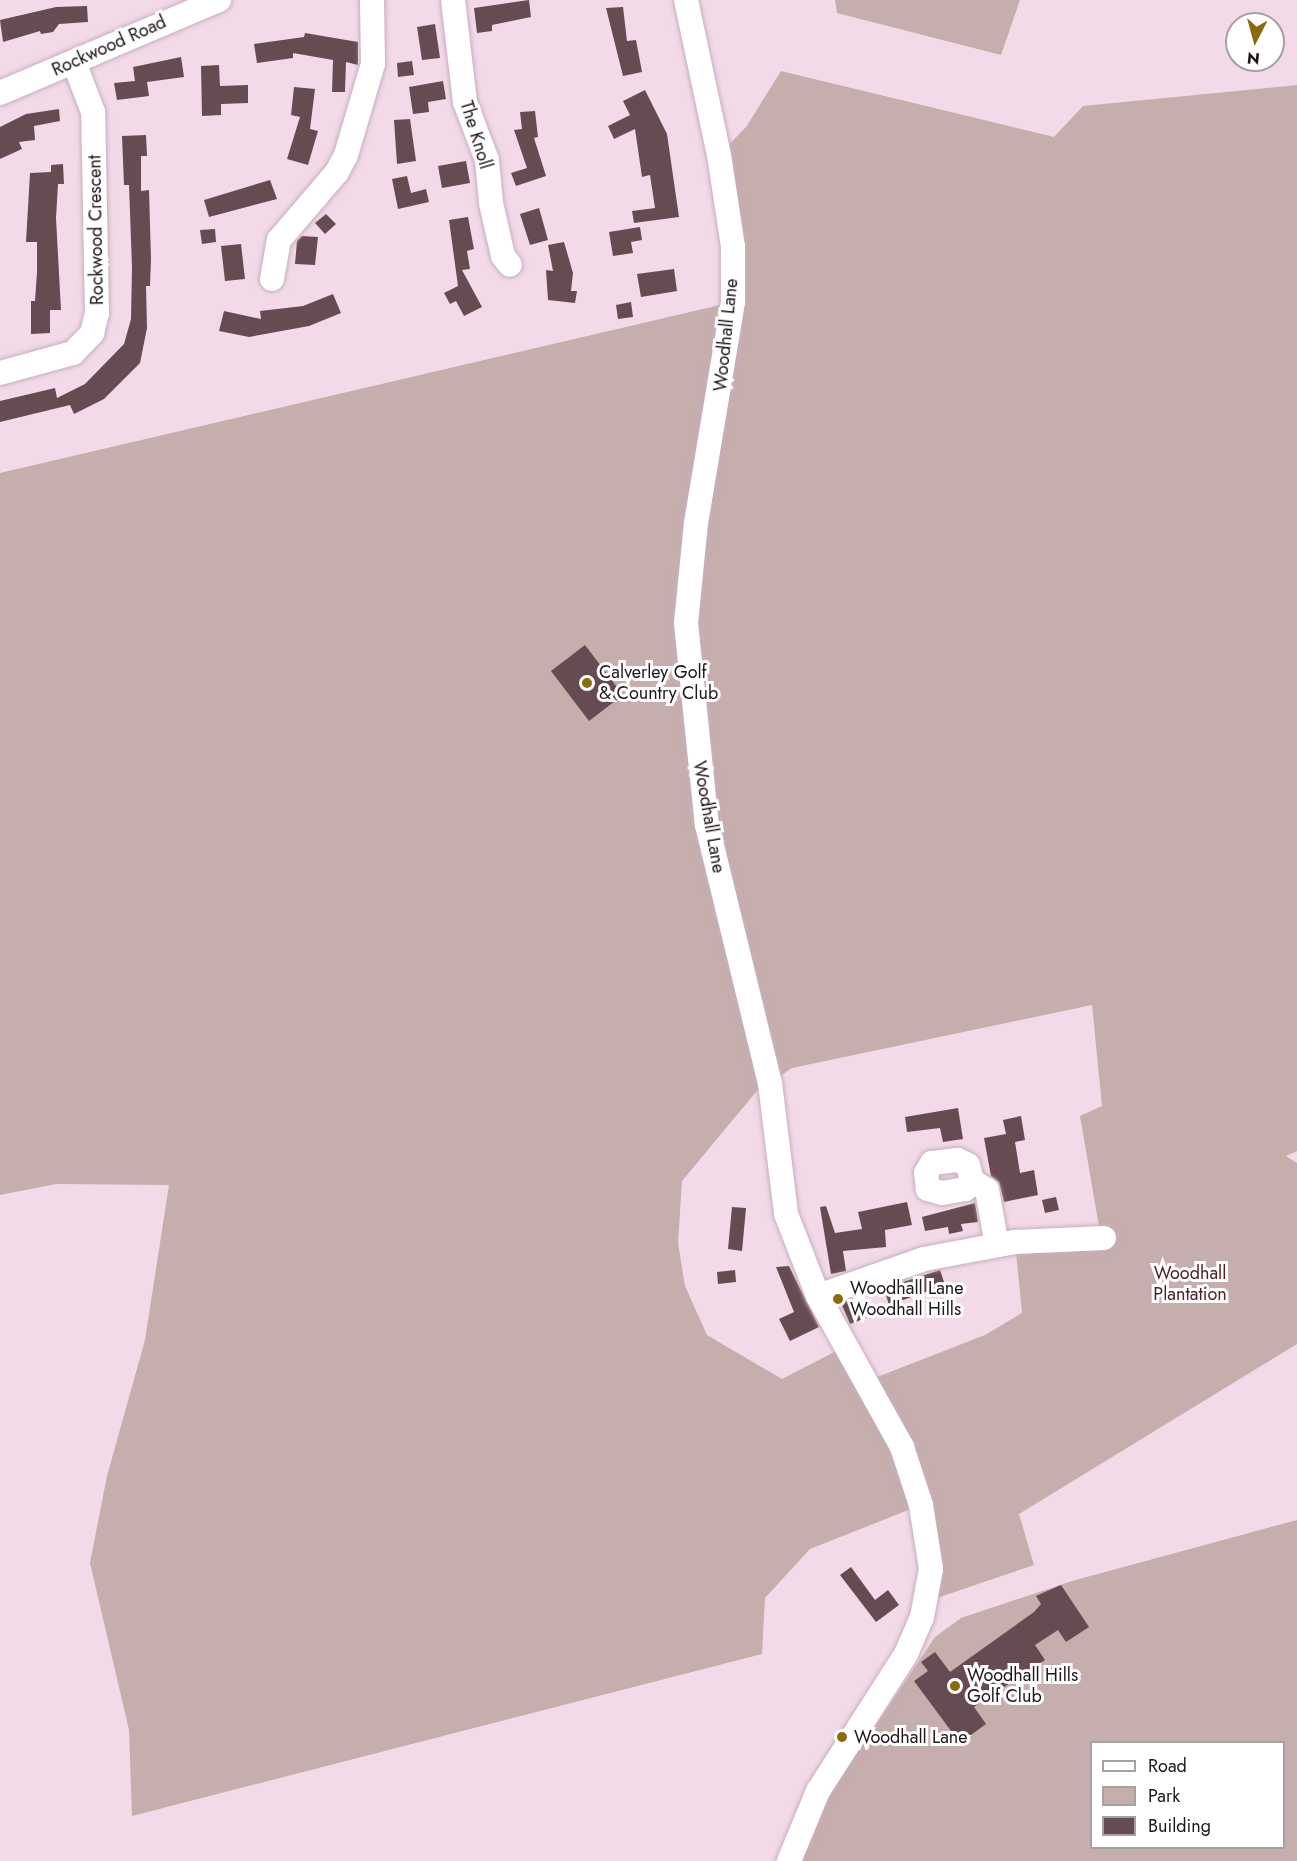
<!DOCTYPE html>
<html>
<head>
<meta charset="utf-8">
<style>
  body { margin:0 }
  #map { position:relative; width:1297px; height:1861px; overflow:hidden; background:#f3dae9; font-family:Jost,sans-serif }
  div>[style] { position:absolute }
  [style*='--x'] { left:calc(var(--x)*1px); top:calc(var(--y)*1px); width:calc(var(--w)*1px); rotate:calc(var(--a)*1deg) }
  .green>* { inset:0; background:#c6aeac }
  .building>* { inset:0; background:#674b52 }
  .roads { filter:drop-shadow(0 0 2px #c7afbe) drop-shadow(0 0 2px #c7afbe) }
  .minor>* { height:24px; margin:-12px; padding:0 12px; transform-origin:12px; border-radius:12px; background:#fff }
  .dots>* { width:16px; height:16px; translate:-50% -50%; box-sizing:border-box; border:3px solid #fff; border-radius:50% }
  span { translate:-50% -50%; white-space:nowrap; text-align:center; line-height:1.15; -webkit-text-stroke:6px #fff; paint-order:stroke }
  .street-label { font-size:18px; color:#1d151a }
  .poi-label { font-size:18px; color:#1d151a }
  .left { translate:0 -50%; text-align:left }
  .park-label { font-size:18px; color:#4f2121 }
  .legend { position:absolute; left:1090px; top:1741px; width:195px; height:108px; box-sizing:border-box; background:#fff; border:2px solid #a5a1a3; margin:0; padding:8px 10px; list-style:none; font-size:18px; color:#1d151a }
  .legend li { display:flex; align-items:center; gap:12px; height:30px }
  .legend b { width:30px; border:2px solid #a5a1a3 }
  .north { position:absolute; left:1225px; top:12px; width:60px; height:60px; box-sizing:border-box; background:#fff; border:2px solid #a5a1a3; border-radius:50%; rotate:186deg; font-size:16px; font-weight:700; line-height:24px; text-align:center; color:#1d151a }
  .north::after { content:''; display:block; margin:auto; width:21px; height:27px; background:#8c6a0c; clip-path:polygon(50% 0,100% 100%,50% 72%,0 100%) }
</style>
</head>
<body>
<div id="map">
  <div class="green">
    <i style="clip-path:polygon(835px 0,1020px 0,1001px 55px,837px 13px)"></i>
    <i style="clip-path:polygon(evenodd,781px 71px,1054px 137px,1083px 106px,1297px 85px,1297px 1151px,1286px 1156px,1297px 1163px,1297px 1344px,1019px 1514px,1034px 1565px,925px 1602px,921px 1505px,810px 1549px,765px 1598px,762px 1654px,132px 1816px,129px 1730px,90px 1563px,107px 1476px,145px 1340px,169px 1185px,56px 1184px,0 1195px,0 473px,733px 302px,719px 155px,746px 127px,781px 71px,1092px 1005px,1102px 1106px,1080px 1116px,1099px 1227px,1015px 1242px,1022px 1313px,985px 1335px,867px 1381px,846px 1346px,782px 1379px,707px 1335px,685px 1286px,678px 1243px,682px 1181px,756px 1092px,792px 1068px,1092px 1005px)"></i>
    <i style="clip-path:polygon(evenodd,1297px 1520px,1297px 1861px,797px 1861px,833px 1789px,935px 1637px,961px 1618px,1072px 1581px,1297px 1520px,1092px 1742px,1284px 1742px,1284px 1848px,1092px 1848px,1092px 1742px)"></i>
  </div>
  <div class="building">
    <i style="clip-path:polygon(529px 0,531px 17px,492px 25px,492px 31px,477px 33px,474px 8px)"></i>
    <i style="clip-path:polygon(87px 6px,88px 22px,59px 24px,53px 32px,41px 34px,40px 31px,3px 42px,0 20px,56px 7px)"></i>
    <i style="clip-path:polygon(623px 7px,627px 41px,636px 40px,642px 72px,623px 76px,606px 8px)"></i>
    <i style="clip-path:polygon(435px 24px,440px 58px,422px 60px,417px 27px)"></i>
    <i style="clip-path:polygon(305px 33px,358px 42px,358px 65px,346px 62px,345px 92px,332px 92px,333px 60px,293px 53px,293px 58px,257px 63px,254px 44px,304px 37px)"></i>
    <i style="clip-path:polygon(181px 57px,184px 77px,147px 82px,149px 96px,117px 100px,114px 83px,135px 81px,133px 67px)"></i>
    <i style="clip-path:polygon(412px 61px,414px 75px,398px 77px,397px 63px)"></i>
    <i style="clip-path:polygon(219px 65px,220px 86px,248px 85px,248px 103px,221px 104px,221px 115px,202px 116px,201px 66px)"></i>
    <i style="clip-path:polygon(443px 81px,446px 99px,428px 102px,429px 112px,413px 114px,409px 87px)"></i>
    <i style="clip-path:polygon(294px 87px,315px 89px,310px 129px,318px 131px,308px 165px,287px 159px,300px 117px,291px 115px)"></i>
    <i style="clip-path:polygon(645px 90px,667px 134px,679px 217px,634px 223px,632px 211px,655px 208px,650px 175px,642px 177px,635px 129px,614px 139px,608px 126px,630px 115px,623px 101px)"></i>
    <i style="clip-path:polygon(59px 109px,60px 121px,34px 126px,35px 140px,19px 142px,22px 149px,0 159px,0 127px,26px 114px)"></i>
    <i style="clip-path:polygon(535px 111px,538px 137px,534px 138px,546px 176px,516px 186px,511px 173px,527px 168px,514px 130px,522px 129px,520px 112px)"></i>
    <i style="clip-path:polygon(410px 119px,416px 161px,397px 164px,394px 120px)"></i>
    <i style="clip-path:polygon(146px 135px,147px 156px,141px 156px,141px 191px,149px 190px,151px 259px,150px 286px,146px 286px,147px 328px,140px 363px,104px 399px,74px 414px,70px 405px,0 422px,0 401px,55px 388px,57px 398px,85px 384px,124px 344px,131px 319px,132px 268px,129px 185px,124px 185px,122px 136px)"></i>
    <i style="clip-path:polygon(466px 161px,470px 183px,442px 188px,438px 166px)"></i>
    <i style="clip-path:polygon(63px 164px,64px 184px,58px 184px,56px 218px,61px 310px,50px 310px,50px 333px,31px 334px,31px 301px,35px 301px,37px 272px,37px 242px,26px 242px,30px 173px,51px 172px,51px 165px)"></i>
    <i style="clip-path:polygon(407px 176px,411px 193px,426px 189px,429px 202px,398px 209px,392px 179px)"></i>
    <i style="clip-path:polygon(270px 180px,277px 199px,209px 217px,204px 200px)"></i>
    <i style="clip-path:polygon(539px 208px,548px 240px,530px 245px,520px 214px)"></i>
    <i style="clip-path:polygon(326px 214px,336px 224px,325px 234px,315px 223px)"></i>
    <i style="clip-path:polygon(468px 217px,474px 249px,467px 251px,470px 269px,462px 270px,482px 307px,464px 316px,456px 301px,450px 304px,444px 293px,458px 286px,449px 220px)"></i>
    <i style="clip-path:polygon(640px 227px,642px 240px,631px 242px,633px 253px,613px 256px,609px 232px)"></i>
    <i style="clip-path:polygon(215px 229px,216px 242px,202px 244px,200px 230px)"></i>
    <i style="clip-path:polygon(302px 236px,318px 237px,315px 265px,295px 264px,297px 241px)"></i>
    <i style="clip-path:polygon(564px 242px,573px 273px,571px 291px,577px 291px,575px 303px,548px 300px,546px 270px,553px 271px,548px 245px)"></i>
    <i style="clip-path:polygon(241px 244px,245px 279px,225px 281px,221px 246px)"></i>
    <i style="clip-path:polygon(674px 269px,677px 291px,641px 297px,637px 274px)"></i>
    <i style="clip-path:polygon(333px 294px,341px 313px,309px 326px,249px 337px,219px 331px,224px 311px,261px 319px,260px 311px,303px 306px)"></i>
    <i style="clip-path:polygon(631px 302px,633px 317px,618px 319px,616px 305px)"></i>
    <i style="clip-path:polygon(585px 645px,623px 695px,589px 721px,551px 671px)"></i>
    <i style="clip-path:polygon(958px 1108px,963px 1139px,943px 1142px,940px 1128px,907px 1132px,905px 1117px)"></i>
    <i style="clip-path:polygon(1021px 1116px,1025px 1140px,1015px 1142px,1020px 1173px,1034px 1170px,1038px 1195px,1004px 1202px,999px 1182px,991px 1176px,984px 1138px,1006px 1134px,1003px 1120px)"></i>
    <i style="clip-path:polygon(1056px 1197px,1059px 1210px,1045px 1213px,1042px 1200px)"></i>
    <i style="clip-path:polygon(907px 1202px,912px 1225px,885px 1230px,886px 1247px,843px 1251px,846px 1271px,831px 1274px,820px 1207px,826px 1206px,835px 1233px,862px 1229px,858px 1212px)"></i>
    <i style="clip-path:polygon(975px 1203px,978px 1222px,961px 1224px,963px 1231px,949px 1234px,948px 1227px,925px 1231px,922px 1217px)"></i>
    <i style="clip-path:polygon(732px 1207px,746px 1208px,742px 1251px,728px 1249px)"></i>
    <i style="clip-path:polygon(789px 1266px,819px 1327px,790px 1341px,779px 1319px,794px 1312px,776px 1267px)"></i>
    <i style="clip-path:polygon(735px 1270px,736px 1282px,718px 1284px,717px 1272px)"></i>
    <i style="clip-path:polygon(940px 1270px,945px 1285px,889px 1305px,884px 1288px)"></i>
    <i style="clip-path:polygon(857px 1297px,866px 1318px,850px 1324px,841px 1303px)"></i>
    <i style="clip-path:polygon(851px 1567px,875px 1600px,888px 1590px,899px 1605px,876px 1622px,840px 1575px)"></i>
    <i style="clip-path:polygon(1061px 1585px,1089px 1627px,1066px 1642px,1058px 1630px,1035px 1645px,1045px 1660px,974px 1707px,986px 1724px,960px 1743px,914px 1681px,928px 1671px,921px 1662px,935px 1652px,950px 1672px,1034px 1612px,1041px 1604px,1036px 1596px)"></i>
  </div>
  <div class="roads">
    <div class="minor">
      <i style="--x:453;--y:0;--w:103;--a:83.3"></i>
      <i style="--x:465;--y:102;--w:62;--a:69.2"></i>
      <i style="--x:487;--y:160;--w:43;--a:84.7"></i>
      <i style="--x:491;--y:203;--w:54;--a:77.2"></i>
      <i style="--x:503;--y:256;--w:11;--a:52"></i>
      <i style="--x:686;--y:0;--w:158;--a:78"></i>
      <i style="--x:719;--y:155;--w:92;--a:81.3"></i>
      <i style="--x:733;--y:246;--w:56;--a:90"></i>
      <i style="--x:733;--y:302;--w:224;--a:99.5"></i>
      <i style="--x:696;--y:523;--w:100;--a:95.7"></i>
      <i style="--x:686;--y:623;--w:203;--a:84.1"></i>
      <i style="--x:707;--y:825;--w:266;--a:76.3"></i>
      <i style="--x:770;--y:1083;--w:132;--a:83"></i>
      <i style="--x:786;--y:1214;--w:88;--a:68.7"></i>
      <i style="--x:818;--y:1296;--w:173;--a:60.9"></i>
      <i style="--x:902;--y:1447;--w:61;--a:71.9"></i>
      <i style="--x:921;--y:1505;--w:65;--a:81.1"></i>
      <i style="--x:931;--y:1569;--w:49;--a:100.6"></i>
      <i style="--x:922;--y:1617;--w:40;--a:113.4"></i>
      <i style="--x:906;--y:1654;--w:163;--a:122.7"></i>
      <i style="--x:818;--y:1791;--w:76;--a:112.5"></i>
      <i style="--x:0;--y:93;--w:238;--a:-23"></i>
      <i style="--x:272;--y:279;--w:40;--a:-80"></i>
      <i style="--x:279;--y:240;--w:89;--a:-49.5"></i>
      <i style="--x:337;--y:172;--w:19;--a:-62"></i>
      <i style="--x:346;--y:155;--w:95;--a:-73.5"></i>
      <i style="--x:373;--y:64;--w:64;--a:-90.9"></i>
      <i style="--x:0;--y:373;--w:76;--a:-15.3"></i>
      <i style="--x:73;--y:353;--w:28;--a:-46"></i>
      <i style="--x:92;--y:333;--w:21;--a:-76"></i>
      <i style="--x:97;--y:313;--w:201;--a:-91.1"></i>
      <i style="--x:93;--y:112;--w:53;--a:-110.8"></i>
      <i style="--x:972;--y:1181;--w:11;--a:131"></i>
      <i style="--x:965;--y:1189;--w:23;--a:170"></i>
      <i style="--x:942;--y:1193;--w:15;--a:-164"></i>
      <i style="--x:928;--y:1189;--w:16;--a:-97"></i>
      <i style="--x:926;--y:1173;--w:12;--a:-59"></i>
      <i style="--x:932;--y:1163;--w:26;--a:-7"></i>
      <i style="--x:958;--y:1160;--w:11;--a:27"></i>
      <i style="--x:968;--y:1165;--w:16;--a:76"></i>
      <i style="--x:972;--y:1181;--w:17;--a:31"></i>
      <i style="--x:987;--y:1190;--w:56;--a:79.7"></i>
      <i style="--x:818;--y:1296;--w:112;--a:-19.2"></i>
      <i style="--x:924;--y:1259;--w:93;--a:-10.6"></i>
      <i style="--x:1015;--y:1242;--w:89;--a:-2.6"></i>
    </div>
  </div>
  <div class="dots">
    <i style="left:587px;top:683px;background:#8c6a0c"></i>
    <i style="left:838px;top:1299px;background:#8c6a0c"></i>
    <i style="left:955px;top:1686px;background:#8c6a0c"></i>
    <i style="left:842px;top:1737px;background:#8c6a0c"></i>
  </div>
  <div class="street-label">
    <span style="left:109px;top:46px;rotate:-24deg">Rockwood Road</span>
    <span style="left:476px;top:135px;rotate:73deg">The Knoll</span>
    <span style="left:96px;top:230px;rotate:-91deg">Rockwood Crescent</span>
    <span style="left:726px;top:335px;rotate:-84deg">Woodhall Lane</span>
    <span style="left:709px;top:817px;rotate:80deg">Woodhall Lane</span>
  </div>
  <div class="poi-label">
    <span class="left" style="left:599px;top:683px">Calverley Golf<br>&amp; Country Club</span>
    <span class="left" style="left:850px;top:1299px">Woodhall Lane<br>Woodhall Hills</span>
    <span class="left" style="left:967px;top:1686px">Woodhall Hills<br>Golf Club</span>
    <span class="left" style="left:854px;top:1737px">Woodhall Lane</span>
  </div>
  <div class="park-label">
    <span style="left:1190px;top:1284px">Woodhall<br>Plantation</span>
  </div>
  <ul class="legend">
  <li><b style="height:8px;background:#fff"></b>Road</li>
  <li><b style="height:16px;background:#c6aeac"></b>Park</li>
  <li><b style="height:16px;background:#674b52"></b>Building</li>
  </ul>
  <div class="north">N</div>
</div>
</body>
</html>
